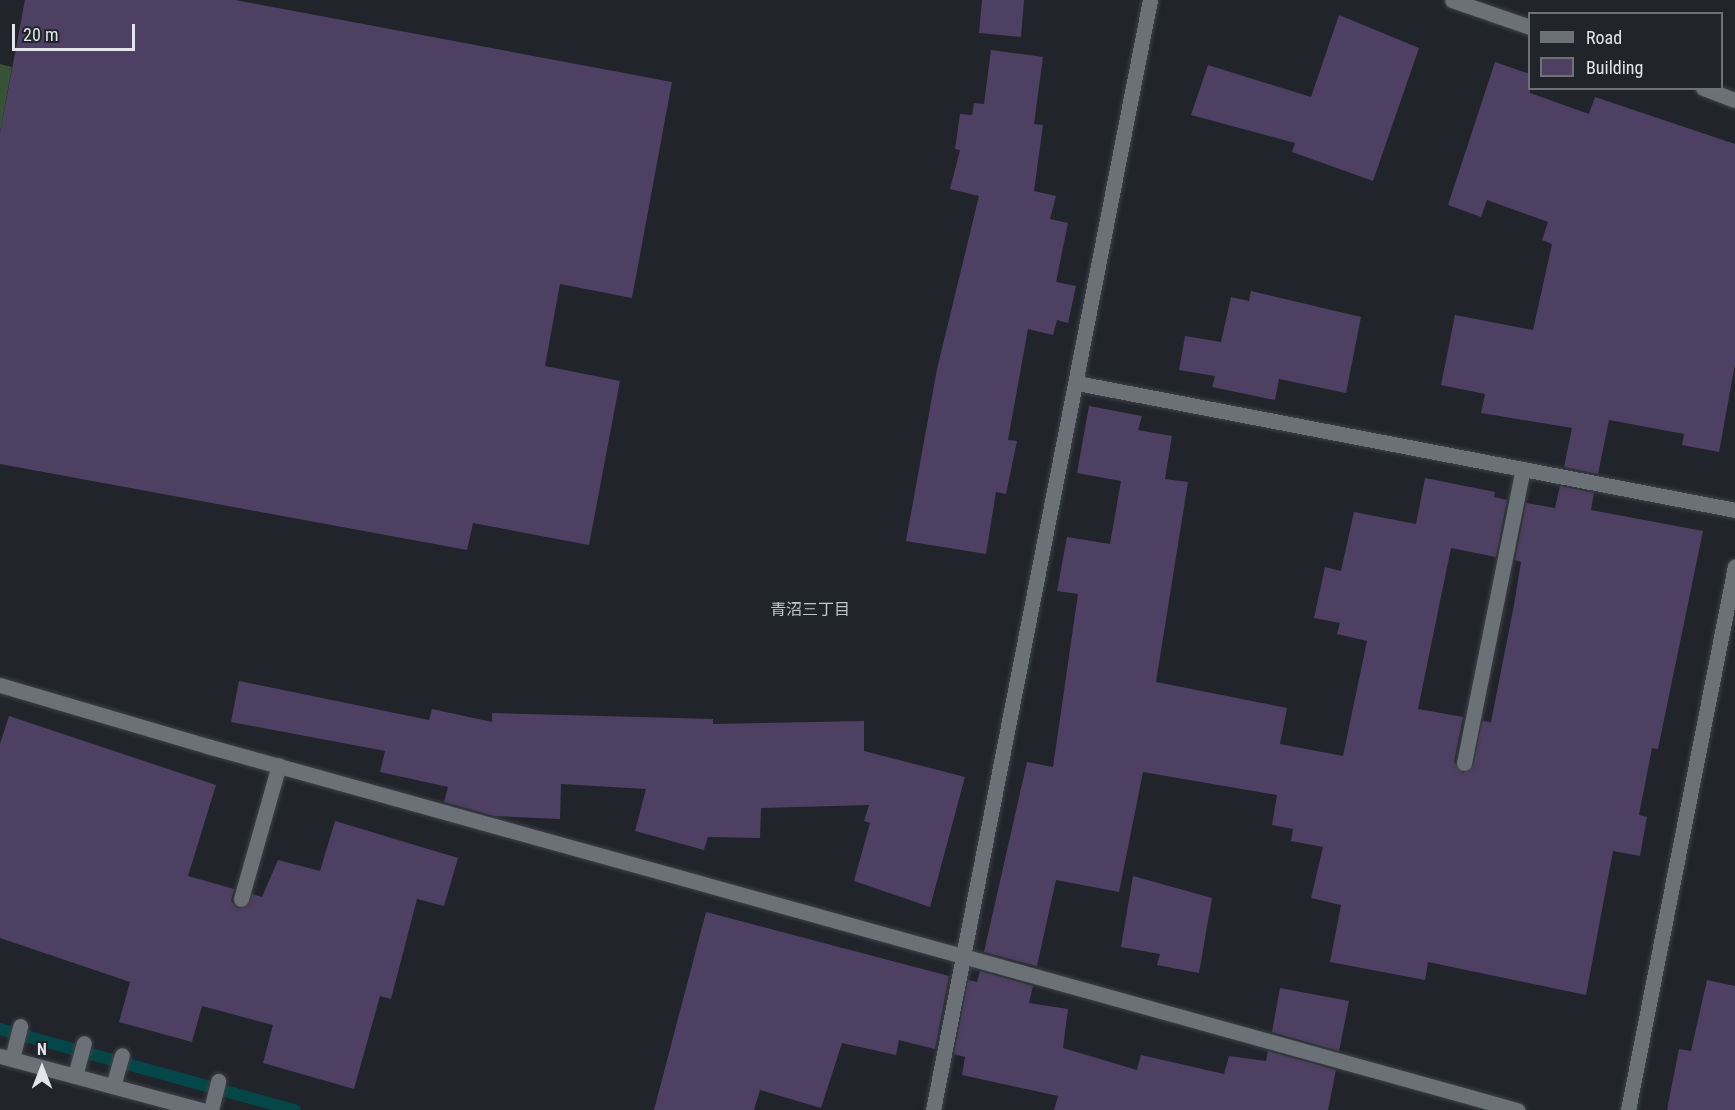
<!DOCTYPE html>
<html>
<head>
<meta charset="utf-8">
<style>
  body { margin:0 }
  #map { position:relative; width:1735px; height:1110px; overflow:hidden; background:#21242a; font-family:"Roboto Condensed","Noto Sans JP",sans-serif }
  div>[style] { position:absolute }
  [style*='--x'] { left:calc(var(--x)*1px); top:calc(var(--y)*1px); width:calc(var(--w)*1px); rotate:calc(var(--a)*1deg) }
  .green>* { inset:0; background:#375236 }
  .stream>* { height:12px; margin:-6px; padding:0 6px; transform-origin:6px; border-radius:6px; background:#054748 }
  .building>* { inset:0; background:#4e4063 }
  .roads { filter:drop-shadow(0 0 2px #3e4146) drop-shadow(0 0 2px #3e4146) }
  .service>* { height:15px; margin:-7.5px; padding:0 7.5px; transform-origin:7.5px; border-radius:7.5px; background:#6c7077 }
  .minor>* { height:15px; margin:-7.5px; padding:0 7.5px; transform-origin:7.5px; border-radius:7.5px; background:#6c7077 }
  .tertiary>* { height:15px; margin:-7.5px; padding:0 7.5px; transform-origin:7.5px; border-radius:7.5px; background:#6c7077 }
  span { translate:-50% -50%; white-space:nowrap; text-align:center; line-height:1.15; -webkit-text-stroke:5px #21242a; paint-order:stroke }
  .neighbourhood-label { font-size:16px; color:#c1c6cd }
  .legend { position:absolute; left:1528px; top:12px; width:195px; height:78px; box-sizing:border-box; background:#21242a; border:2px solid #6f7176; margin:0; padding:8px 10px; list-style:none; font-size:18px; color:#e3e5e9 }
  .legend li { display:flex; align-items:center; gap:12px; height:30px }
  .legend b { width:30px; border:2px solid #6f7176 }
  .north { position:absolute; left:12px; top:1038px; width:60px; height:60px; -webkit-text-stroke:4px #21242a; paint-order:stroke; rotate:0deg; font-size:16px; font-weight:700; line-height:24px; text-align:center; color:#e3e5e9 }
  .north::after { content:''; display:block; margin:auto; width:21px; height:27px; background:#e3e5e9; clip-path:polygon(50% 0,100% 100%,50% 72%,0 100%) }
  .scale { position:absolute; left:12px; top:24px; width:123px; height:27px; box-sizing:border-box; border:3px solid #e3e5e9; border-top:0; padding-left:8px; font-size:18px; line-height:21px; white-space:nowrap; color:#e3e5e9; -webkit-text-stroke:4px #21242a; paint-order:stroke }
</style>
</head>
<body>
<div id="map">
  <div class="green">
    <i style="clip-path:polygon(0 64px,12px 67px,0 133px)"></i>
  </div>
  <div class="stream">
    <i style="--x:0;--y:1029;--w:306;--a:15.4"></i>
  </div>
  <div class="building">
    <i style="clip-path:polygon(25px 0,235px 0,672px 82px,632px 298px,560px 284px,545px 366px,620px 381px,589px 545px,473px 523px,467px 550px,0 464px,0 133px)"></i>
    <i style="clip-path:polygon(982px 0,1024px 0,1021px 37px,979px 33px)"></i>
    <i style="clip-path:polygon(1339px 15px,1419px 48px,1373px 181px,1292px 152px,1295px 143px,1191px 115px,1208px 65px,1311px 97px)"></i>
    <i style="clip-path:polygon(991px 50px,1043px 57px,1034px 124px,1043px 125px,1034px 191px,1056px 196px,1050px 219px,1068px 223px,1056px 282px,1076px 286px,1068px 323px,1057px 320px,1053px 335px,1028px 329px,1008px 440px,1017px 441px,1006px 494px,996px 492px,986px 554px,906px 541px,937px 369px,979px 196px,950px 189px,960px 150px,955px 149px,960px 114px,972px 115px,974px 103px,984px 104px)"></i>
    <i style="clip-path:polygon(1495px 62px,1530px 74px,1530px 93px,1589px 114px,1595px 97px,1735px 144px,1735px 364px,1719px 452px,1682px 445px,1684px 434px,1609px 420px,1598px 474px,1564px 467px,1572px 428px,1481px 413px,1485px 394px,1441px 385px,1455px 315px,1533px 330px,1552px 244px,1542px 240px,1548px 222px,1487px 200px,1481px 217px,1448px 205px)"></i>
    <i style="clip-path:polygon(1251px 291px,1361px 317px,1346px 393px,1279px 379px,1275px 400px,1212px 387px,1215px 376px,1179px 370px,1185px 336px,1221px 342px,1231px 297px,1249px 301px)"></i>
    <i style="clip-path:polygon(1089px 406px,1142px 416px,1138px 430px,1172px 436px,1165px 479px,1188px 482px,1156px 682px,1287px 708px,1280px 744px,1343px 756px,1367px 641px,1337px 634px,1340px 623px,1314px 618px,1325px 567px,1341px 571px,1354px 512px,1416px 524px,1425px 478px,1495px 492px,1494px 497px,1507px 500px,1496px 557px,1451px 548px,1418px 709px,1463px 717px,1454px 762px,1463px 773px,1473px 765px,1482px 721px,1491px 722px,1514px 605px,1521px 562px,1515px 560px,1526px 503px,1555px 508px,1560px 486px,1594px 493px,1591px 510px,1703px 531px,1658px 749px,1652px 748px,1639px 815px,1647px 817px,1640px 856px,1613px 851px,1586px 995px,1428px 962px,1425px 980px,1330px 962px,1341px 905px,1311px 898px,1323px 847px,1291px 841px,1293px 829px,1272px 825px,1277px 795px,1143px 772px,1119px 892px,1056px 880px,1037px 966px,984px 952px,1027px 762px,1053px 767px,1078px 594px,1057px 591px,1067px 537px,1110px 544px,1121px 481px,1077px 473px)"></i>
    <i style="clip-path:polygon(239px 681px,429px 720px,432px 709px,492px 722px,492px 713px,713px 719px,713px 724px,864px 721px,864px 751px,965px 777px,930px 907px,854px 881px,870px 823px,864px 821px,869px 805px,761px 808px,760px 838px,708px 837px,704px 850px,635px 831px,646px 789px,561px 784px,560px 819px,494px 816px,444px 802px,448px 787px,380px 772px,385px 751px,231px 722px)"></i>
    <i style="clip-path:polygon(9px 716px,216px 785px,188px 876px,234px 889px,231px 901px,238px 908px,247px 906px,252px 894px,262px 897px,278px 860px,320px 871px,335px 821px,458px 858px,444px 906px,417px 899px,391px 999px,380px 996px,354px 1089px,263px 1063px,273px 1025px,202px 1006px,192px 1042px,119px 1022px,130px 982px,0 938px,0 744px)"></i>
    <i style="clip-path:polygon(1133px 876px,1212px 898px,1199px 973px,1157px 965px,1160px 954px,1121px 947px)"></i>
    <i style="clip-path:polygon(706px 912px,949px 976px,935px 1049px,899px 1040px,896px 1055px,842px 1043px,821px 1108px,760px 1090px,754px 1110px,654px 1110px)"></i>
    <i style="clip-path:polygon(980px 971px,1033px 986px,1029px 1003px,1068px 1009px,1063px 1048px,1137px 1070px,1141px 1055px,1224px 1074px,1229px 1056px,1266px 1061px,1268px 1051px,1336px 1070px,1328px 1110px,1054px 1110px,1058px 1096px,962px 1075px,965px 1057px,954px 1054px,968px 980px,977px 982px)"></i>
    <i style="clip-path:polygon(1707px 980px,1735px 986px,1735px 1110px,1667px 1110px,1679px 1049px,1691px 1051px)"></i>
    <i style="clip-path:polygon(1280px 988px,1349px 1001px,1339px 1051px,1272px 1032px)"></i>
  </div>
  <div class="roads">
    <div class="service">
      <i style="--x:1464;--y:763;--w:300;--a:-78.7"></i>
      <i style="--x:241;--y:899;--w:139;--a:-74.2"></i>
      <i style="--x:12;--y:1059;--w:34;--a:-76"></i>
      <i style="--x:75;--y:1076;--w:34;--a:-75"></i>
      <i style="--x:113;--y:1086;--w:32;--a:-74"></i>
      <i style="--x:211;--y:1110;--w:30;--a:-76"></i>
    </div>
    <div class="minor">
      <i style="--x:1077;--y:383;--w:670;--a:10.92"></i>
      <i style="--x:207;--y:746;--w:1360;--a:15.53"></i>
      <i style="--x:0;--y:1056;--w:208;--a:15"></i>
      <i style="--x:933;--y:1110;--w:1131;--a:-78.94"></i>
    </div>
    <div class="tertiary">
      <i style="--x:1452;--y:0;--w:83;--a:19.1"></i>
      <i style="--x:1703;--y:88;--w:34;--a:21"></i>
      <i style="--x:0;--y:685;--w:216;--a:16.4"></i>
      <i style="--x:1628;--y:1110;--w:554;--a:-78.87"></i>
    </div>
  </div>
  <div class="neighbourhood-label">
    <span style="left:810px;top:610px">青沼三丁目</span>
  </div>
  <ul class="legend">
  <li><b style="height:8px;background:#6c7077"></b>Road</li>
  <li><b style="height:16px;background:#4e4063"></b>Building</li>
  </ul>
  <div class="north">N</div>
  <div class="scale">20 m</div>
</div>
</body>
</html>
